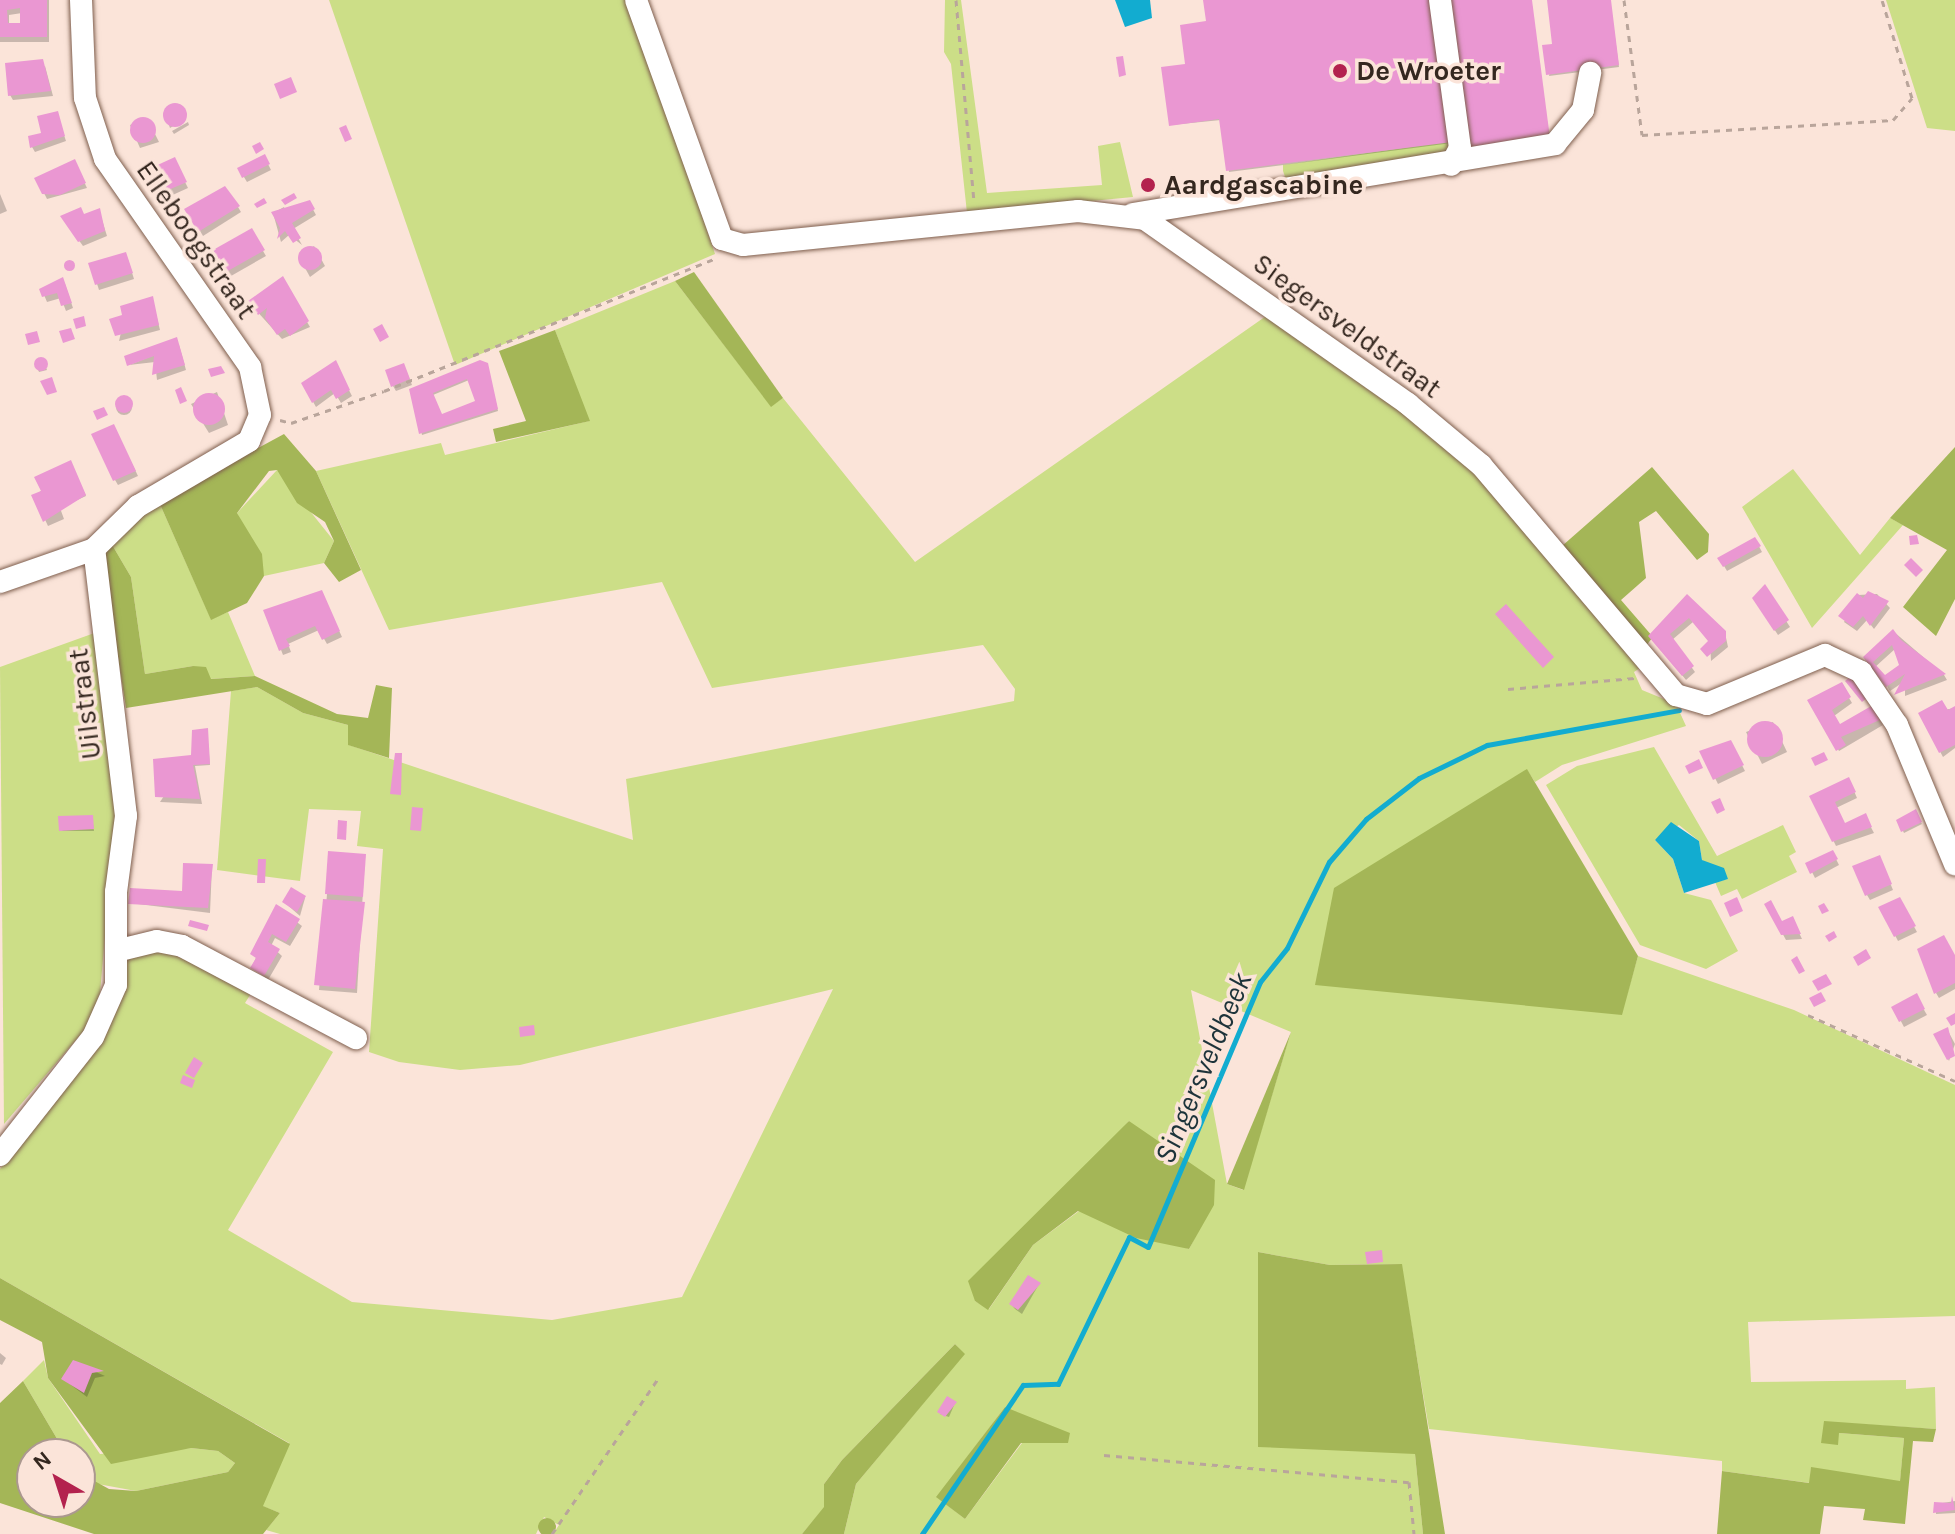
<!DOCTYPE html>
<html>
<head>
<meta charset="utf-8">
<style>
  body { margin:0 }
  #map { position:relative; width:1955px; height:1534px; overflow:hidden; background:#fbe4d9; font-family:Karla,sans-serif }
  div>[style] { position:absolute }
  [style*='--x'] { left:calc(var(--x)*1px); top:calc(var(--y)*1px); width:calc(var(--w)*1px); rotate:calc(var(--a)*1deg) }
  .green>* { inset:0; background:#ccde87 }
  .forest>* { inset:0; background:#a4b657 }
  .round { border-radius:50% }
  .water>* { inset:0; background:#12acd0 }
  .shadow>* { inset:0; background:#0003 }
  .stream>* { height:5px; margin:-2.5px; padding:0 2.5px; transform-origin:2.5px; border-radius:2.5px; background:#12acd0 }
  .building>* { inset:0; background:#ea97d2 }
  .path>* { height:3px; margin-top:-1.5px; transform-origin:0; background:repeating-linear-gradient(90deg,#b9a59b 0 6px,transparent 0 12px) }
  .roads { filter:drop-shadow(0 0 2px #7f5f4e) drop-shadow(0 0 2px #7f5f4e) }
  .minor>* { height:22px; margin:-11px; padding:0 11px; transform-origin:11px; border-radius:11px; background:#fff }
  .dots>* { width:22px; height:22px; translate:-50% -50%; box-sizing:border-box; border:4px solid #fbe4d9; border-radius:50% }
  span { translate:-50% -50%; white-space:nowrap; text-align:center; line-height:1.15; -webkit-text-stroke:7px #fbe4d9; paint-order:stroke }
  .poi-label { font-size:28px; color:#34271f; font-weight:700 }
  .left { translate:0 -50%; text-align:left }
  .street-label { font-size:28px; color:#34271f }
  .water-label { font-size:30px; color:#1d333a; font-style:italic }
  .north { position:absolute; left:16px; top:1438px; width:80px; height:80px; box-sizing:border-box; background:#fbe4d9; border:2px solid #ab988f; border-radius:50%; rotate:321deg; font-size:22px; font-weight:700; line-height:32px; text-align:center; color:#34271f }
  .north::after { content:''; display:block; margin:auto; width:28px; height:36px; background:#b3224e; clip-path:polygon(50% 0,100% 100%,50% 72%,0 100%) }
</style>
</head>
<body>
<div id="map">
  <div class="green">
    <i style="clip-path:polygon(329px 0,630px 0,715px 254px,455px 365px)"></i>
    <i style="clip-path:polygon(945px 0,961px 0,987px 193px,1102px 185px,1098px 146px,1120px 142px,1133px 197px,967px 213px,951px 64px,944px 52px)"></i>
    <i style="clip-path:polygon(1886px 0,1955px 0,1955px 131px,1927px 128px)"></i>
    <i style="clip-path:polygon(1452px 141px,1452px 150px,1289px 188px,1283px 171px,1283px 165px)"></i>
    <i style="clip-path:polygon(evenodd,675px 281px,771px 406px,783px 398px,915px 562px,1269px 314px,1468px 461px,1640px 668px,1634px 672px,1642px 690px,1676px 704px,1686px 726px,1562px 765px,1535px 782px,1527px 770px,1621px 1015px,1638px 956px,1794px 1010px,1955px 1085px,1955px 1316px,1748px 1322px,1751px 1382px,1906px 1380px,1906px 1389px,1935px 1387px,1936px 1429px,1824px 1422px,1839px 1433px,1904px 1438px,1900px 1482px,1811px 1468px,1810px 1483px,1722px 1471px,1722px 1461px,1429px 1429px,1401px 1264px,1330px 1265px,1258px 1252px,1415px 1454px,1423px 1534px,844px 1534px,856px 1484px,964px 1354px,955px 1344px,842px 1460px,824px 1484px,825px 1507px,802px 1534px,553px 1534px,559px 1525px,544px 1517px,536px 1534px,280px 1534px,266px 1530px,280px 1513px,262px 1506px,289px 1443px,0 1278px,0 1169px,111px 1024px,125px 957px,160px 948px,252px 992px,245px 1003px,333px 1052px,228px 1230px,352px 1302px,552px 1320px,682px 1297px,833px 989px,520px 1065px,460px 1070px,399px 1062px,369px 1052px,383px 849px,357px 846px,361px 811px,309px 809px,300px 881px,217px 870px,231px 691px,257px 687px,303px 713px,348px 725px,349px 745px,633px 840px,626px 779px,1014px 701px,1015px 689px,983px 645px,712px 688px,662px 582px,389px 630px,316px 471px,441px 443px,445px 455px,589px 421px,555px 330px,675px 281px,1191px 990px,1291px 1032px,1243px 1190px,1227px 1184px,1191px 990px,675px 281px,1129px 1121px,1201px 1226px,1189px 1249px,1079px 1211px,1033px 1245px,989px 1309px,975px 1301px,1129px 1121px,675px 281px,1005px 1407px,1068px 1443px,1022px 1443px,965px 1519px,937px 1497px,1005px 1407px)"></i>
    <i style="clip-path:polygon(1793px 469px,1860px 555px,1890px 518px,1903px 525px,1812px 628px,1742px 507px)"></i>
    <i style="clip-path:polygon(277px 470px,334px 541px,324px 563px,264px 576px,237px 513px)"></i>
    <i style="clip-path:polygon(159px 502px,211px 619px,228px 612px,255px 676px,210px 679px,193px 666px,145px 674px,131px 577px,111px 543px)"></i>
    <i style="clip-path:polygon(100px 631px,116px 810px,100px 993px,87px 1027px,4px 1124px,0 667px)"></i>
    <i style="clip-path:polygon(1654px 747px,1717px 856px,1783px 825px,1796px 852px,1789px 856px,1797px 872px,1742px 899px,1737px 889px,1721px 896px,1715px 882px,1728px 879px,1702px 860px,1699px 841px,1679px 825px,1655px 840px,1673px 859px,1684px 893px,1711px 900px,1738px 951px,1706px 969px,1640px 945px,1546px 785px,1577px 766px)"></i>
    <i style="clip-path:polygon(44px 1360px,48px 1378px,100px 1454px,191px 1448px,218px 1451px,235px 1463px,228px 1472px,136px 1491px,87px 1482px,80px 1454px,66px 1454px,23px 1381px)"></i>
  </div>
  <div class="forest">
    <i style="clip-path:polygon(694px 272px,783px 398px,771px 407px,675px 281px)"></i>
    <i style="clip-path:polygon(555px 330px,590px 421px,496px 442px,493px 429px,526px 421px,499px 351px)"></i>
    <i style="clip-path:polygon(284px 434px,316px 471px,361px 570px,339px 582px,324px 563px,334px 541px,325px 522px,297px 503px,277px 470px,269px 471px,237px 513px,262px 554px,264px 576px,247px 603px,211px 620px,159px 502px)"></i>
    <i style="clip-path:polygon(1955px 447px,1955px 599px,1936px 636px,1903px 607px,1947px 550px,1890px 518px)"></i>
    <i style="clip-path:polygon(1652px 467px,1709px 534px,1708px 552px,1697px 560px,1656px 511px,1639px 522px,1646px 578px,1621px 600px,1653px 637px,1645px 647px,1562px 546px)"></i>
    <i style="clip-path:polygon(111px 543px,131px 577px,145px 674px,193px 666px,206px 667px,211px 679px,255px 676px,337px 714px,368px 718px,376px 685px,392px 688px,389px 758px,348px 745px,348px 725px,303px 713px,257px 687px,126px 708px,102px 556px)"></i>
    <i style="clip-path:polygon(1527px 769px,1638px 956px,1622px 1015px,1315px 985px,1334px 888px)"></i>
    <i style="clip-path:polygon(1291px 1032px,1244px 1190px,1227px 1184px)"></i>
    <i style="clip-path:polygon(1129px 1121px,1215px 1180px,1214px 1205px,1189px 1249px,1136px 1238px,1078px 1211px,1033px 1245px,988px 1310px,975px 1301px,968px 1281px)"></i>
    <i style="clip-path:polygon(1258px 1252px,1330px 1265px,1402px 1264px,1445px 1534px,1423px 1534px,1415px 1454px,1258px 1447px)"></i>
    <i style="clip-path:polygon(0 1278px,290px 1444px,263px 1506px,280px 1513px,263px 1534px,94px 1534px,0 1503px,0 1403px,23px 1381px,66px 1454px,32px 1454px,32px 1502px,80px 1502px,80px 1473px,109px 1489px,136px 1491px,228px 1472px,235px 1463px,218px 1451px,191px 1448px,111px 1464px,48px 1378px,42px 1342px,0 1320px)"></i>
    <i style="clip-path:polygon(955px 1344px,965px 1354px,856px 1484px,844px 1534px,802px 1534px,824px 1507px,824px 1484px,842px 1460px)"></i>
    <i style="clip-path:polygon(1005px 1407px,1070px 1433px,1068px 1443px,1021px 1443px,965px 1519px,936px 1497px)"></i>
    <i style="clip-path:polygon(1824px 1421px,1936px 1429px,1933px 1442px,1913px 1441px,1905px 1524px,1863px 1520px,1865px 1509px,1824px 1506px,1820px 1534px,1717px 1534px,1722px 1471px,1809px 1483px,1811px 1467px,1900px 1481px,1904px 1438px,1839px 1433px,1838px 1445px,1821px 1443px)"></i>
    <i class="round" style="left:538px;top:1518px;width:18px;height:18px"></i>
  </div>
  <div class="water">
    <i style="clip-path:polygon(1115px 0,1150px 0,1152px 18px,1125px 27px)"></i>
    <i style="clip-path:polygon(1671px 822px,1699px 841px,1702px 860px,1724px 868px,1728px 879px,1684px 893px,1673px 859px,1655px 840px)"></i>
  </div>
  <div class="shadow">
    <i style="clip-path:polygon(evenodd,0 0,49px 0,49px 42px,0 42px,0 0,22px 13px,22px 25px,9px 25px,9px 15px,22px 13px)"></i>
    <i style="clip-path:polygon(1205px 0,1452px 143px,1229px 172px,1221px 120px,1171px 125px,1208px 23px)"></i>
    <i style="clip-path:polygon(1549px 0,1610px 0,1619px 67px,1549px 76px,1555px 46px)"></i>
    <i style="clip-path:polygon(45px 66px,53px 96px,13px 100px,10px 95px)"></i>
    <i style="clip-path:polygon(180px 104px,186px 118px,170px 128px,164px 111px)"></i>
    <i style="clip-path:polygon(57px 114px,66px 141px,35px 152px,32px 147px)"></i>
    <i style="clip-path:polygon(147px 118px,159px 142px,140px 148px,130px 125px)"></i>
    <i style="clip-path:polygon(188px 122px,189px 125px,174px 134px,172px 131px)"></i>
    <i style="clip-path:polygon(264px 156px,271px 170px,247px 182px,239px 169px)"></i>
    <i style="clip-path:polygon(174px 160px,188px 188px,166px 198px,154px 169px)"></i>
    <i style="clip-path:polygon(77px 167px,87px 188px,47px 199px,44px 193px)"></i>
    <i style="clip-path:polygon(0 194px,7px 211px,0 214px)"></i>
    <i style="clip-path:polygon(309px 202px,316px 215px,293px 229px,302px 245px,289px 235px,281px 242px,273px 213px,284px 207px,288px 215px)"></i>
    <i style="clip-path:polygon(238px 207px,241px 212px,203px 236px,187px 209px)"></i>
    <i style="clip-path:polygon(99px 210px,107px 236px,83px 246px,65px 221px)"></i>
    <i style="clip-path:polygon(251px 231px,266px 256px,231px 276px,216px 251px)"></i>
    <i style="clip-path:polygon(314px 246px,325px 266px,310px 277px,299px 257px)"></i>
    <i style="clip-path:polygon(128px 260px,134px 279px,99px 290px,91px 265px)"></i>
    <i style="clip-path:polygon(73px 261px,74px 268px,64px 265px)"></i>
    <i style="clip-path:polygon(282px 279px,310px 327px,282px 339px,253px 307px)"></i>
    <i style="clip-path:polygon(65px 284px,73px 308px,66px 311px,61px 298px,47px 302px,42px 290px)"></i>
    <i style="clip-path:polygon(152px 298px,160px 330px,119px 341px,125px 316px)"></i>
    <i style="clip-path:polygon(179px 345px,186px 370px,157px 380px,155px 362px,129px 365px)"></i>
    <i style="clip-path:polygon(43px 359px,47px 370px,39px 372px,35px 362px)"></i>
    <i style="clip-path:polygon(335px 363px,352px 396px,341px 403px,335px 393px,316px 407px,303px 384px)"></i>
    <i style="clip-path:polygon(evenodd,488px 368px,498px 411px,422px 435px,412px 390px,488px 368px,469px 380px,478px 402px,441px 416px,433px 395px,469px 380px)"></i>
    <i style="clip-path:polygon(406px 370px,412px 385px,396px 391px,393px 386px)"></i>
    <i style="clip-path:polygon(217px 392px,228px 425px,209px 433px,191px 404px)"></i>
    <i class="round" style="left:116px;top:399px;width:16px;height:16px"></i>
    <i style="clip-path:polygon(116px 431px,138px 476px,118px 485px,115px 480px)"></i>
    <i style="clip-path:polygon(73px 468px,86px 496px,60px 508px,64px 519px,48px 526px,34px 496px)"></i>
    <i style="clip-path:polygon(1755px 539px,1762px 552px,1727px 571px,1720px 559px)"></i>
    <i style="clip-path:polygon(1765px 588px,1790px 627px,1778px 635px,1754px 598px)"></i>
    <i style="clip-path:polygon(1877px 594px,1890px 608px,1874px 629px,1867px 620px,1857px 631px,1844px 622px,1858px 595px)"></i>
    <i style="clip-path:polygon(1687px 597px,1725px 633px,1728px 647px,1711px 661px,1710px 642px,1693px 622px,1672px 640px,1695px 672px,1686px 680px,1654px 641px)"></i>
    <i style="clip-path:polygon(324px 598px,342px 637px,327px 644px,319px 630px,288px 644px,291px 652px,283px 655px,266px 611px)"></i>
    <i style="clip-path:polygon(1893px 631px,1944px 675px,1947px 680px,1905px 696px,1905px 681px,1890px 691px,1883px 679px,1902px 666px,1895px 649px,1874px 668px,1869px 662px)"></i>
    <i style="clip-path:polygon(1841px 684px,1852px 703px,1834px 716px,1840px 727px,1873px 708px,1883px 725px,1839px 751px,1810px 701px)"></i>
    <i style="clip-path:polygon(1955px 708px,1955px 748px,1943px 757px,1920px 714px)"></i>
    <i style="clip-path:polygon(1773px 722px,1787px 752px,1762px 764px,1746px 732px)"></i>
    <i style="clip-path:polygon(207px 731px,210px 765px,195px 766px,202px 804px,160px 802px)"></i>
    <i style="clip-path:polygon(1730px 742px,1745px 771px,1718px 784px,1702px 752px)"></i>
    <i style="clip-path:polygon(1851px 784px,1857px 798px,1836px 808px,1845px 826px,1865px 816px,1874px 833px,1836px 846px,1812px 797px)"></i>
    <i style="clip-path:polygon(1915px 812px,1922px 824px,1904px 833px,1898px 821px)"></i>
    <i style="clip-path:polygon(92px 817px,94px 831px,61px 831px)"></i>
    <i style="clip-path:polygon(1833px 853px,1839px 865px,1815px 878px,1808px 864px)"></i>
    <i style="clip-path:polygon(365px 856px,357px 993px,319px 990px,327px 894px)"></i>
    <i style="clip-path:polygon(1882px 863px,1893px 890px,1870px 900px,1867px 895px)"></i>
    <i style="clip-path:polygon(212px 866px,210px 913px,130px 903px,184px 894px)"></i>
    <i style="clip-path:polygon(305px 898px,300px 916px,284px 902px)"></i>
    <i style="clip-path:polygon(1899px 899px,1917px 932px,1898px 941px,1881px 908px)"></i>
    <i style="clip-path:polygon(1767px 905px,1781px 923px,1792px 918px,1802px 939px,1786px 940px)"></i>
    <i style="clip-path:polygon(277px 907px,302px 926px,290px 946px,275px 938px,271px 946px,282px 956px,268px 980px,252px 967px)"></i>
    <i style="clip-path:polygon(1955px 959px,1955px 989px,1939px 998px,1936px 993px)"></i>
    <i style="clip-path:polygon(1916px 996px,1927px 1015px,1904px 1027px,1894px 1008px)"></i>
    <i style="clip-path:polygon(1947px 1029px,1955px 1044px,1949px 1061px,1936px 1035px)"></i>
    <i style="clip-path:polygon(1039px 1284px,1022px 1314px,1015px 1309px,1011px 1304px)"></i>
    <i style="clip-path:polygon(0 1353px,6px 1358px,2px 1365px,0 1364px)"></i>
    <i style="clip-path:polygon(74px 1362px,105px 1376px,95px 1378px,87px 1397px,63px 1379px)"></i>
    <i style="clip-path:polygon(955px 1403px,949px 1417px,940px 1414px)"></i>
    <i style="clip-path:polygon(1955px 1501px,1955px 1513px,1936px 1514px,1936px 1504px)"></i>
  </div>
  <div class="stream">
    <i style="--x:922;--y:1534;--w:180;--a:-55.9"></i>
    <i style="--x:1023;--y:1385;--w:35;--a:-2"></i>
    <i style="--x:1058;--y:1384;--w:163;--a:-64.2"></i>
    <i style="--x:1129;--y:1237;--w:21;--a:28"></i>
    <i style="--x:1148;--y:1247;--w:288;--a:-67.1"></i>
    <i style="--x:1260;--y:982;--w:43;--a:-51.5"></i>
    <i style="--x:1287;--y:948;--w:96;--a:-64"></i>
    <i style="--x:1329;--y:862;--w:57;--a:-49.3"></i>
    <i style="--x:1366;--y:819;--w:67;--a:-37.7"></i>
    <i style="--x:1419;--y:778;--w:76;--a:-25.9"></i>
    <i style="--x:1487;--y:745;--w:195;--a:-10.3"></i>
  </div>
  <div class="building">
    <i style="clip-path:polygon(evenodd,0 0,47px 0,47px 37px,0 37px,0 0,20px 8px,20px 23px,8px 23px,7px 10px,20px 8px)"></i>
    <i style="clip-path:polygon(1203px 0,1434px 0,1452px 142px,1226px 171px,1219px 119px,1169px 126px,1161px 67px,1185px 64px,1180px 25px,1206px 21px)"></i>
    <i style="clip-path:polygon(1449px 0,1532px 0,1550px 138px,1469px 149px)"></i>
    <i style="clip-path:polygon(1547px 0,1611px 0,1619px 65px,1546px 75px,1542px 45px,1552px 44px)"></i>
    <i style="clip-path:polygon(1123px 56px,1126px 75px,1119px 77px,1116px 57px)"></i>
    <i style="clip-path:polygon(43px 59px,51px 91px,8px 96px,5px 63px)"></i>
    <i style="clip-path:polygon(291px 77px,297px 92px,280px 99px,274px 84px)"></i>
    <i class="round" style="left:163px;top:103px;width:24px;height:24px"></i>
    <i style="clip-path:polygon(58px 111px,65px 136px,30px 148px,28px 136px,41px 133px,37px 116px)"></i>
    <i class="round" style="left:130px;top:117px;width:26px;height:26px"></i>
    <i style="clip-path:polygon(346px 125px,352px 139px,345px 142px,339px 128px)"></i>
    <i style="clip-path:polygon(260px 142px,264px 149px,256px 154px,252px 146px)"></i>
    <i style="clip-path:polygon(265px 154px,270px 164px,242px 178px,237px 168px)"></i>
    <i style="clip-path:polygon(175px 157px,187px 182px,161px 193px,151px 168px)"></i>
    <i style="clip-path:polygon(75px 159px,86px 183px,60px 195px,42px 194px,34px 178px)"></i>
    <i style="clip-path:polygon(225px 186px,240px 206px,198px 232px,184px 209px)"></i>
    <i style="clip-path:polygon(294px 193px,297px 198px,285px 205px,281px 200px)"></i>
    <i style="clip-path:polygon(264px 198px,267px 203px,257px 208px,254px 204px)"></i>
    <i style="clip-path:polygon(310px 200px,315px 209px,292px 223px,301px 238px,293px 243px,285px 231px,277px 239px,280px 228px,271px 212px)"></i>
    <i style="clip-path:polygon(81px 207px,84px 214px,100px 208px,105px 231px,78px 242px,60px 216px)"></i>
    <i style="clip-path:polygon(252px 228px,265px 250px,226px 272px,213px 250px)"></i>
    <i class="round" style="left:298px;top:246px;width:24px;height:24px"></i>
    <i style="clip-path:polygon(126px 252px,133px 273px,95px 285px,88px 263px)"></i>
    <i class="round" style="left:63.5px;top:259.5px;width:11px;height:11px"></i>
    <i style="clip-path:polygon(283px 276px,309px 321px,290px 336px,285px 329px,277px 335px,265px 318px,267px 308px,258px 315px,248px 301px)"></i>
    <i style="clip-path:polygon(63px 277px,72px 303px,61px 306px,57px 293px,42px 297px,39px 289px)"></i>
    <i style="clip-path:polygon(153px 296px,159px 325px,115px 336px,109px 319px,122px 315px,120px 306px)"></i>
    <i style="clip-path:polygon(84px 316px,86px 326px,76px 329px,73px 319px)"></i>
    <i style="clip-path:polygon(382px 324px,389px 337px,380px 342px,373px 329px)"></i>
    <i style="clip-path:polygon(71px 328px,75px 339px,63px 343px,59px 331px)"></i>
    <i style="clip-path:polygon(37px 331px,40px 342px,28px 345px,25px 334px)"></i>
    <i style="clip-path:polygon(177px 337px,185px 365px,152px 375px,154px 356px,127px 366px,124px 356px)"></i>
    <i class="round" style="left:34px;top:357px;width:14px;height:14px"></i>
    <i style="clip-path:polygon(336px 360px,350px 390px,336px 399px,331px 390px,312px 403px,301px 383px)"></i>
    <i style="clip-path:polygon(evenodd,480px 360px,488px 363px,498px 409px,419px 434px,409px 389px,480px 360px,467px 379px,475px 401px,442px 414px,433px 393px,467px 379px)"></i>
    <i style="clip-path:polygon(404px 363px,410px 379px,391px 387px,385px 370px)"></i>
    <i style="clip-path:polygon(221px 366px,225px 373px,211px 377px,208px 369px)"></i>
    <i style="clip-path:polygon(52px 377px,57px 392px,47px 395px,40px 381px)"></i>
    <i style="clip-path:polygon(181px 387px,187px 401px,180px 404px,175px 390px)"></i>
    <i class="round" style="left:193px;top:393px;width:32px;height:32px"></i>
    <i class="round" style="left:115px;top:395px;width:18px;height:18px"></i>
    <i style="clip-path:polygon(104px 407px,108px 415px,97px 420px,93px 411px)"></i>
    <i style="clip-path:polygon(114px 424px,136px 471px,113px 481px,91px 434px)"></i>
    <i style="clip-path:polygon(71px 460px,86px 495px,43px 522px,31px 495px,41px 491px,34px 477px)"></i>
    <i style="clip-path:polygon(1917px 535px,1919px 544px,1910px 545px,1909px 536px)"></i>
    <i style="clip-path:polygon(1755px 537px,1761px 546px,1723px 567px,1717px 558px)"></i>
    <i style="clip-path:polygon(1911px 558px,1923px 570px,1916px 577px,1904px 565px)"></i>
    <i style="clip-path:polygon(1765px 584px,1789px 620px,1774px 631px,1752px 598px)"></i>
    <i style="clip-path:polygon(322px 590px,340px 631px,322px 640px,315px 626px,286px 639px,290px 646px,279px 651px,263px 610px)"></i>
    <i style="clip-path:polygon(1868px 591px,1889px 601px,1870px 626px,1863px 616px,1853px 627px,1838px 616px,1857px 593px,1863px 598px)"></i>
    <i style="clip-path:polygon(1687px 594px,1726px 631px,1726px 641px,1707px 657px,1700px 649px,1708px 641px,1689px 618px,1670px 634px,1694px 666px,1682px 676px,1648px 636px)"></i>
    <i style="clip-path:polygon(1506px 604px,1554px 657px,1543px 668px,1495px 614px)"></i>
    <i style="clip-path:polygon(evenodd,1893px 629px,1901px 640px,1946px 674px,1894px 695px,1905px 674px,1886px 687px,1863px 657px,1893px 629px,1892px 645px,1899px 665px,1885px 675px,1873px 662px,1892px 645px)"></i>
    <i style="clip-path:polygon(1850px 677px,1867px 698px,1862px 702px,1845px 681px)"></i>
    <i style="clip-path:polygon(1842px 682px,1851px 697px,1832px 710px,1840px 724px,1873px 705px,1882px 719px,1841px 737px,1846px 745px,1836px 751px,1807px 700px)"></i>
    <i style="clip-path:polygon(1942px 700px,1948px 710px,1955px 706px,1955px 745px,1939px 753px,1918px 713px)"></i>
    <i class="round" style="left:1747px;top:721px;width:36px;height:36px"></i>
    <i style="clip-path:polygon(208px 728px,210px 764px,193px 765px,200px 799px,155px 797px,153px 759px,191px 755px,192px 730px)"></i>
    <i style="clip-path:polygon(1731px 740px,1744px 765px,1713px 780px,1699px 751px)"></i>
    <i style="clip-path:polygon(1824px 752px,1828px 760px,1815px 766px,1811px 758px)"></i>
    <i style="clip-path:polygon(395px 753px,402px 753px,401px 795px,390px 794px)"></i>
    <i style="clip-path:polygon(1699px 759px,1703px 768px,1689px 774px,1685px 766px)"></i>
    <i style="clip-path:polygon(1849px 777px,1856px 792px,1835px 802px,1845px 823px,1866px 813px,1872px 827px,1832px 842px,1809px 796px)"></i>
    <i style="clip-path:polygon(1720px 798px,1725px 810px,1717px 814px,1711px 802px)"></i>
    <i style="clip-path:polygon(412px 807px,423px 808px,421px 831px,410px 830px)"></i>
    <i style="clip-path:polygon(1916px 809px,1922px 822px,1901px 832px,1896px 820px)"></i>
    <i style="clip-path:polygon(93px 815px,94px 829px,59px 831px,58px 816px)"></i>
    <i style="clip-path:polygon(338px 820px,347px 821px,346px 840px,337px 839px)"></i>
    <i style="clip-path:polygon(1833px 850px,1838px 859px,1810px 874px,1805px 863px)"></i>
    <i style="clip-path:polygon(328px 851px,366px 854px,363px 897px,325px 894px)"></i>
    <i style="clip-path:polygon(1880px 855px,1892px 884px,1865px 896px,1852px 866px)"></i>
    <i style="clip-path:polygon(258px 859px,266px 859px,265px 883px,257px 883px)"></i>
    <i style="clip-path:polygon(183px 863px,213px 864px,208px 908px,128px 904px,130px 888px,182px 891px)"></i>
    <i style="clip-path:polygon(291px 887px,306px 896px,297px 912px,282px 902px)"></i>
    <i style="clip-path:polygon(1737px 897px,1743px 911px,1730px 917px,1724px 903px)"></i>
    <i style="clip-path:polygon(1900px 897px,1916px 926px,1894px 937px,1878px 907px)"></i>
    <i style="clip-path:polygon(323px 899px,365px 902px,355px 989px,314px 985px)"></i>
    <i style="clip-path:polygon(1771px 900px,1782px 921px,1793px 916px,1801px 934px,1781px 935px,1764px 904px)"></i>
    <i style="clip-path:polygon(1824px 903px,1829px 911px,1822px 914px,1818px 906px)"></i>
    <i style="clip-path:polygon(276px 904px,300px 919px,286px 942px,272px 934px,268px 942px,280px 949px,264px 976px,250px 968px,256px 958px,250px 954px)"></i>
    <i style="clip-path:polygon(190px 920px,209px 925px,207px 931px,188px 926px)"></i>
    <i style="clip-path:polygon(1834px 931px,1837px 937px,1829px 942px,1825px 936px)"></i>
    <i style="clip-path:polygon(1944px 935px,1955px 955px,1955px 983px,1934px 994px,1917px 949px)"></i>
    <i style="clip-path:polygon(1866px 949px,1871px 958px,1858px 966px,1853px 957px)"></i>
    <i style="clip-path:polygon(1797px 956px,1805px 971px,1799px 974px,1791px 960px)"></i>
    <i style="clip-path:polygon(1826px 974px,1832px 984px,1818px 991px,1812px 981px)"></i>
    <i style="clip-path:polygon(1821px 992px,1826px 1001px,1814px 1007px,1809px 998px)"></i>
    <i style="clip-path:polygon(1917px 993px,1925px 1009px,1899px 1022px,1891px 1007px)"></i>
    <i style="clip-path:polygon(1955px 1013px,1955px 1024px,1951px 1026px,1946px 1018px)"></i>
    <i style="clip-path:polygon(534px 1025px,535px 1035px,520px 1037px,519px 1027px)"></i>
    <i style="clip-path:polygon(1948px 1027px,1955px 1056px,1947px 1060px,1933px 1034px)"></i>
    <i style="clip-path:polygon(194px 1057px,203px 1063px,194px 1078px,185px 1073px)"></i>
    <i style="clip-path:polygon(183px 1075px,195px 1080px,192px 1088px,180px 1083px)"></i>
    <i style="clip-path:polygon(1382px 1250px,1383px 1262px,1367px 1264px,1365px 1252px)"></i>
    <i style="clip-path:polygon(1028px 1275px,1041px 1283px,1018px 1310px,1009px 1304px)"></i>
    <i style="clip-path:polygon(73px 1360px,104px 1371px,92px 1373px,84px 1393px,61px 1379px)"></i>
    <i style="clip-path:polygon(947px 1396px,957px 1402px,945px 1417px,937px 1412px)"></i>
    <i style="clip-path:polygon(1952px 1496px,1955px 1510px,1933px 1513px,1934px 1502px,1951px 1503px)"></i>
  </div>
  <div class="path">
    <i style="--x:956;--y:0;--w:202;--a:84.9"></i>
    <i style="--x:1624;--y:0;--w:136;--a:82.4"></i>
    <i style="--x:1642;--y:135;--w:251;--a:-3.4"></i>
    <i style="--x:1893;--y:120;--w:29;--a:-49"></i>
    <i style="--x:1912;--y:98;--w:102;--a:-107"></i>
    <i style="--x:280;--y:420;--w:11;--a:15"></i>
    <i style="--x:291;--y:423;--w:98;--a:-19"></i>
    <i style="--x:384;--y:391;--w:359;--a:-21.8"></i>
    <i style="--x:1508;--y:689;--w:127;--a:-5"></i>
    <i style="--x:1808;--y:1015;--w:161;--a:24.2"></i>
    <i style="--x:1104;--y:1455;--w:306;--a:5.1"></i>
    <i style="--x:1409;--y:1482;--w:52;--a:84.5"></i>
    <i style="--x:552;--y:1534;--w:190;--a:-55.7"></i>
  </div>
  <div class="roads">
    <div class="minor">
      <i style="--x:81;--y:0;--w:98;--a:87.7"></i>
      <i style="--x:85;--y:98;--w:64;--a:71.8"></i>
      <i style="--x:105;--y:159;--w:254;--a:55.1"></i>
      <i style="--x:250;--y:367;--w:49;--a:78.2"></i>
      <i style="--x:260;--y:415;--w:28;--a:113"></i>
      <i style="--x:249;--y:441;--w:129;--a:149.6"></i>
      <i style="--x:138;--y:506;--w:62;--a:135.7"></i>
      <i style="--x:636;--y:0;--w:254;--a:70.2"></i>
      <i style="--x:722;--y:239;--w:22;--a:16"></i>
      <i style="--x:743;--y:245;--w:337;--a:-5.8"></i>
      <i style="--x:1078;--y:211;--w:67;--a:6.8"></i>
      <i style="--x:1145;--y:219;--w:322;--a:35.1"></i>
      <i style="--x:1408;--y:404;--w:95;--a:39.9"></i>
      <i style="--x:1481;--y:465;--w:302;--a:49.7"></i>
      <i style="--x:1676;--y:695;--w:32;--a:16"></i>
      <i style="--x:1707;--y:704;--w:128;--a:-22.6"></i>
      <i style="--x:1825;--y:655;--w:40;--a:25"></i>
      <i style="--x:1861;--y:672;--w:64;--a:55.8"></i>
      <i style="--x:1897;--y:725;--w:151;--a:67.4"></i>
      <i style="--x:1440;--y:0;--w:149;--a:82.3"></i>
      <i style="--x:1460;--y:148;--w:19;--a:118"></i>
      <i style="--x:1133;--y:214;--w:428;--a:-9.4"></i>
      <i style="--x:1555;--y:144;--w:44;--a:-50.5"></i>
      <i style="--x:1583;--y:110;--w:38;--a:-79"></i>
      <i style="--x:0;--y:582;--w:100;--a:-19.3"></i>
      <i style="--x:116;--y:951;--w:42;--a:-13.7"></i>
      <i style="--x:157;--y:941;--w:25;--a:11"></i>
      <i style="--x:182;--y:946;--w:197;--a:27.9"></i>
      <i style="--x:0;--y:1155;--w:150;--a:-51.8"></i>
      <i style="--x:93;--y:1037;--w:57;--a:-66.1"></i>
      <i style="--x:116;--y:985;--w:93;--a:-90"></i>
      <i style="--x:116;--y:892;--w:77;--a:-82.5"></i>
      <i style="--x:126;--y:816;--w:269;--a:-96.8"></i>
    </div>
  </div>
  <div class="dots">
    <i style="left:1340px;top:71px;background:#b3224e"></i>
    <i style="left:1148px;top:185px;background:#b3224e"></i>
  </div>
  <div class="poi-label">
    <span class="left" style="left:1356px;top:71px">De Wroeter</span>
    <span class="left" style="left:1164px;top:185px">Aardgascabine</span>
  </div>
  <div class="street-label">
    <span style="left:196px;top:240px;rotate:55deg">Elleboogstraat</span>
    <span style="left:1347px;top:326px;rotate:36deg">Siegersveldstraat</span>
    <span style="left:85px;top:704px;rotate:-97deg">Uilstraat</span>
  </div>
  <div class="water-label">
    <span style="left:1203px;top:1068px;rotate:-67deg">Singersveldbeek</span>
  </div>
  <div class="north">N</div>
</div>
</body>
</html>
